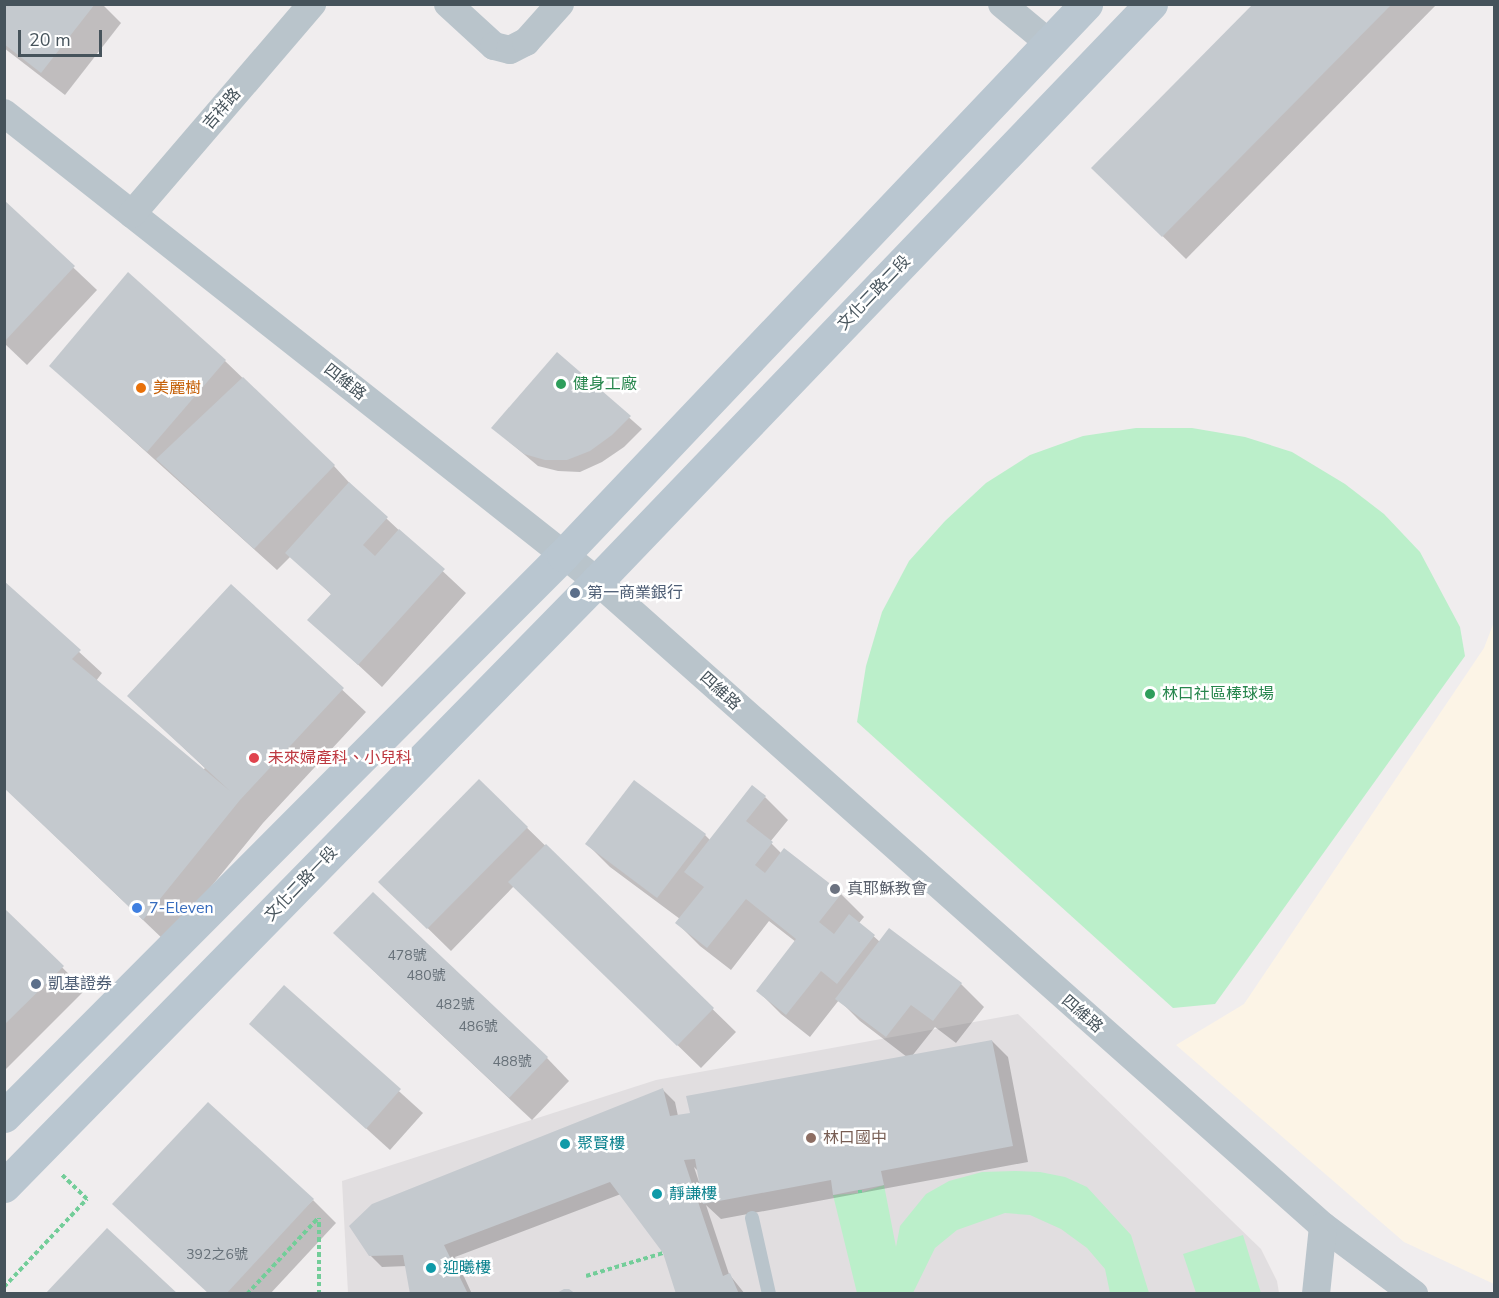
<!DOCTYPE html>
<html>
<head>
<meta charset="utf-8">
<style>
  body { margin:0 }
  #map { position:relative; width:1499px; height:1298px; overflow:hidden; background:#f0edee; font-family:"Nunito Sans","Noto Sans TC",sans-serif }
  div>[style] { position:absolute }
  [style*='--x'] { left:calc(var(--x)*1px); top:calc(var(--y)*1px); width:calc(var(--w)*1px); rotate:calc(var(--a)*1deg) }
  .commercial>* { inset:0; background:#fcf4e6 }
  .education>* { inset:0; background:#e1dee0 }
  .green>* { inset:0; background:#bbefca }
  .shadow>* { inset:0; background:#0003 }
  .building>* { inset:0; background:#c4c9ce }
  .path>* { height:4px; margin-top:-2px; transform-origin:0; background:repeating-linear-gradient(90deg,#73cd99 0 4.5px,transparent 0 7.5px) }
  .lane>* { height:14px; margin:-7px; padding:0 7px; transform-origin:7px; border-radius:7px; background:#b9c4cb }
  .street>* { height:28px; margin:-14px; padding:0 14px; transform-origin:14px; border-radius:14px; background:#b9c4cb }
  .secondary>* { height:33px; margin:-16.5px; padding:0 16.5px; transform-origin:16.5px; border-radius:16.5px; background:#b9c6d0 }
  .dots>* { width:16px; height:16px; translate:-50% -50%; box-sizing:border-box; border:3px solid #fff; border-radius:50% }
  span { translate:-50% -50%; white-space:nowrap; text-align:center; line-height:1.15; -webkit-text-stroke:5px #fff; paint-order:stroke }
  .number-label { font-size:14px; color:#667078 }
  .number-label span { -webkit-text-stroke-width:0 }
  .street-label { font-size:16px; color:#46535b }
  .leisure-label { font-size:16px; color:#27864d }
  .left { translate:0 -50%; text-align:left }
  .food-label { font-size:16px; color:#c56008 }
  .service-label { font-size:16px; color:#4e5e75 }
  .health-label { font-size:16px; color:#be3a42 }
  .worship-label { font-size:16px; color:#5b616d }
  .shop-label { font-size:16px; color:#366cbe }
  .education-label { font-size:16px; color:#785e54 }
  .culture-label { font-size:16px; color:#0d838f }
  .frame { position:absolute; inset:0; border:6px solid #46535b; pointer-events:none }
  .scale { position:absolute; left:18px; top:30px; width:84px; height:27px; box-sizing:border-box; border:3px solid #46535b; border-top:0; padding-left:8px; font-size:18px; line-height:21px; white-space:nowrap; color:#46535b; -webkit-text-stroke:4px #fff; paint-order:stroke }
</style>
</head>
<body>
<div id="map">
  <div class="commercial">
    <i style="clip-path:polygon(1494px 622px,1494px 1284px,1404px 1242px,1176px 1045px,1244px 1004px,1484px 648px)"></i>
  </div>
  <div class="education">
    <i style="clip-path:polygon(1018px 1014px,1261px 1249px,1277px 1281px,1279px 1293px,348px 1293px,342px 1181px,656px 1080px)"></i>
  </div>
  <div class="green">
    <i style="clip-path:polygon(1136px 428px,1192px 428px,1245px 437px,1292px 452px,1345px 484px,1384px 514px,1420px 552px,1460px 627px,1465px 656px,1215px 1004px,1173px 1008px,857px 722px,866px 666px,882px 612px,909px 561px,945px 521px,986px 483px,1030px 455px,1083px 436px)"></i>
    <i style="clip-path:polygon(1015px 1171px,1040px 1172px,1065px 1177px,1087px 1187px,1131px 1235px,1149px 1293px,1110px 1293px,1105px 1269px,1087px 1248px,1061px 1229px,1030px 1215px,1005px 1213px,957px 1230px,935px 1248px,913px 1293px,857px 1293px,833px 1195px,860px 1193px,884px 1185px,896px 1247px,900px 1226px,926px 1194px,949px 1181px,982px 1172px)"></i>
    <i style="clip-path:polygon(1243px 1235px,1261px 1293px,1196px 1293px,1183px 1254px)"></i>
  </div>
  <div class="shadow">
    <i style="clip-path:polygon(4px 4px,102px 4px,121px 23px,65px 95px,4px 48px)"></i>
    <i style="clip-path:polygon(1255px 4px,1437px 4px,1186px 259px,1093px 168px)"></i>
    <i style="clip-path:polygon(4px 202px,97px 290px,27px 365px,4px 343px)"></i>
    <i style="clip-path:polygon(557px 354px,642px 429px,624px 447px,602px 462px,580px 472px,558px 471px,538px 466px,493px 428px)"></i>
    <i style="clip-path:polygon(225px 361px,334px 466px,356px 490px,466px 593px,382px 687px,310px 620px,332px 595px,291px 556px,277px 570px,51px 366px)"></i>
    <i style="clip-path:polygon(4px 583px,102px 673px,96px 681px,203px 770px,205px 768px,129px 696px,231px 586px,366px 712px,263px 823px,166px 942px,4px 787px)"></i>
    <i style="clip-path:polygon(479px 781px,736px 1032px,701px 1068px,514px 886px,451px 951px,403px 904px)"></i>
    <i style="clip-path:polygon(evenodd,765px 797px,788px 820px,770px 842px,782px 854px,841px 894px,864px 917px,859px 923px,880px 942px,961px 984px,984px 1007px,956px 1043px,935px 1027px,912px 1056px,992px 1041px,1008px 1057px,1028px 1162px,721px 1219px,706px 1205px,729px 1274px,745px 1294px,677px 1294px,664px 1252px,621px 1194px,455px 1257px,472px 1294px,412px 1294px,407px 1266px,382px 1267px,370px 1255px,663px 1090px,675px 1102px,678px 1116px,692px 1114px,907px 1057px,860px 1021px,839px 1000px,810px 1037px,781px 1014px,758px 991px,796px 942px,769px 921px,731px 970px,700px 946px,677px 923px,680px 919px,610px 867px,587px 844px,705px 835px,711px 841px,765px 797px,694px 1167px,699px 1172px,701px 1181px,699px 1182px,694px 1167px)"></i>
    <i style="clip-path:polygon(4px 910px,85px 990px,4px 1071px)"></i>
    <i style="clip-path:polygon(358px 956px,547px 1058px,569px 1081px,532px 1120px)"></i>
    <i style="clip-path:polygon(284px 987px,423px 1113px,390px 1150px,251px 1024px)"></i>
    <i style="clip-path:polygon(313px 1200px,336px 1223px,270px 1294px,209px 1294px)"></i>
  </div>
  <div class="building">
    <i style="clip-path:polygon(4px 4px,95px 4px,41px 73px,4px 44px)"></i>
    <i style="clip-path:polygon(1253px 4px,1392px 4px,1162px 237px,1091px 168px)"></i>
    <i style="clip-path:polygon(4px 200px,75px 266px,4px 342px)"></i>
    <i style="clip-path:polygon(128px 272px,226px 360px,147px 452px,49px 366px)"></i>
    <i style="clip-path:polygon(557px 352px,631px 416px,612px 435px,590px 451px,567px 460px,545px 460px,524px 454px,491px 428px)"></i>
    <i style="clip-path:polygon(243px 377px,335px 465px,254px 549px,156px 459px)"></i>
    <i style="clip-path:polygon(349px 482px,388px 517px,363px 545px,375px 556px,399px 529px,445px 569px,358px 665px,307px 620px,331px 594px,285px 553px)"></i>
    <i style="clip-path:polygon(4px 581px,81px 650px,72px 659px,230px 791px,127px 696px,231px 584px,344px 688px,240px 800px,143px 920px,4px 788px)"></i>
    <i style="clip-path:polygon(479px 779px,528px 827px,427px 929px,378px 882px)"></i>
    <i style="clip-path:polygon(634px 780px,706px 834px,657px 898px,585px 844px)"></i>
    <i style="clip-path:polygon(752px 785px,766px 796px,746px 821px,773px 842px,755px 865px,765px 873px,784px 848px,842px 893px,819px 922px,834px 934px,849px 914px,875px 935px,837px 984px,821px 971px,786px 1015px,756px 991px,796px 939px,746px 899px,707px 948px,675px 923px,704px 887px,684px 872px)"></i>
    <i style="clip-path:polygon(546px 844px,714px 1008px,677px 1046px,508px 882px)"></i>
    <i style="clip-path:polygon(373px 892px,548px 1057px,509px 1098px,333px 933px)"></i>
    <i style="clip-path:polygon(4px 908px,64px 966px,4px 1025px)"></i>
    <i style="clip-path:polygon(889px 928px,962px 983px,933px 1021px,911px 1005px,886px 1037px,835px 999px)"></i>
    <i style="clip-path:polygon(284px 985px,401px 1089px,366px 1129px,249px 1024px)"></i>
    <i style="clip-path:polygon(992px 1040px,1013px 1146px,881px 1171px,884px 1185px,833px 1195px,831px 1180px,703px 1204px,695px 1159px,684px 1160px,723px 1276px,730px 1273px,739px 1294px,676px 1294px,663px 1253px,610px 1182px,444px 1245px,468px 1294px,410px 1294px,403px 1255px,369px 1256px,349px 1226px,372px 1204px,663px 1088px,670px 1116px,690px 1113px,686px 1096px)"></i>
    <i style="clip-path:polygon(208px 1102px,314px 1199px,226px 1294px,209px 1294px,112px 1204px)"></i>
    <i style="clip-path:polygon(107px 1228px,178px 1294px,45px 1294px)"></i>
    <i style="clip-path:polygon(564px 1289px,569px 1289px,576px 1294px,555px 1294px)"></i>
  </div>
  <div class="path">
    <i style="--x:860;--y:1190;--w:3;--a:90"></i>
    <i style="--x:586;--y:1276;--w:80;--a:-16.6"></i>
    <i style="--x:4;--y:1287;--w:121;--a:-46.7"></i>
    <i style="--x:87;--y:1199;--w:37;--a:-136"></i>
    <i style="--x:247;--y:1294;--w:105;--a:-46.9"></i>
    <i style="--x:319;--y:1294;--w:76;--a:-90"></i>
  </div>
  <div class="lane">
    <i style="--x:752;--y:1218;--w:78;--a:77.4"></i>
  </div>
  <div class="street">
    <i style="--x:448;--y:4;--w:62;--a:42.4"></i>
    <i style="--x:494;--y:46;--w:16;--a:14"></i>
    <i style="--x:510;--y:50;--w:18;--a:-27"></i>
    <i style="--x:526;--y:42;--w:51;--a:-48.2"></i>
    <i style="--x:1002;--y:4;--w:61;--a:39.7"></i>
    <i style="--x:4;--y:113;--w:755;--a:38.28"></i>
    <i style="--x:597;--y:581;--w:971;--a:41.62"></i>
    <i style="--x:1323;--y:1226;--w:114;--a:36.8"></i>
    <i style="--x:132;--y:214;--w:277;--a:-49.4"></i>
    <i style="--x:1316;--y:1294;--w:68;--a:-84.1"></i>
  </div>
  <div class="secondary">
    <i style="--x:4;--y:1116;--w:792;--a:-45.1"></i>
    <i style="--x:563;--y:555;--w:760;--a:-46.49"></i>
    <i style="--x:4;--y:1186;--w:847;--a:-45.57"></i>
    <i style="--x:597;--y:581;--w:800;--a:-46.17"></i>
  </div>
  <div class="dots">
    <i style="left:561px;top:384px;background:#2e9e5b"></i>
    <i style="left:141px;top:388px;background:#e8710a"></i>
    <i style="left:575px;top:593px;background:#5c6f8a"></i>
    <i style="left:1150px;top:694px;background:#2e9e5b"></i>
    <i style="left:254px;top:758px;background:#e0444e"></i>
    <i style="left:835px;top:889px;background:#6b7280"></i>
    <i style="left:137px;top:908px;background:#3f7fe0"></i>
    <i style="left:36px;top:984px;background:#5c6f8a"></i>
    <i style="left:811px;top:1138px;background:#8d6e63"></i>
    <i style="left:565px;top:1144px;background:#0f9aa8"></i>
    <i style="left:657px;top:1194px;background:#0f9aa8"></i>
    <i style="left:431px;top:1268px;background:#0f9aa8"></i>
  </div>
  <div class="number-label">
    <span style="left:407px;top:956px">478號</span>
    <span style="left:426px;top:976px">480號</span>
    <span style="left:455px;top:1005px">482號</span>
    <span style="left:478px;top:1027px">486號</span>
    <span style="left:512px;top:1062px">488號</span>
    <span style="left:217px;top:1255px">392之6號</span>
  </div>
  <div class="street-label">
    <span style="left:222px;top:109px;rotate:-49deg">吉祥路</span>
    <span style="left:874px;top:293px;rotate:-46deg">文化二路二段</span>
    <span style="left:345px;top:382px;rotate:38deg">四維路</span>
    <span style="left:720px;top:691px;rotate:42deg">四維路</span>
    <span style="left:301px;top:884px;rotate:-46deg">文化二路一段</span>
    <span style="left:1082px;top:1014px;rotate:41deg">四維路</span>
  </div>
  <div class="leisure-label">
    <span class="left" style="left:573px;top:384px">健身工廠</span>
    <span class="left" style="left:1162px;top:694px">林口社區棒球場</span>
  </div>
  <div class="food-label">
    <span class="left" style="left:153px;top:388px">美麗樹</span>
  </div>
  <div class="service-label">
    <span class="left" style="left:587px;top:593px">第一商業銀行</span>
    <span class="left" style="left:48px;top:984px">凱基證券</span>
  </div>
  <div class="health-label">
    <span class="left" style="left:268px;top:758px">未來婦產科、小兒科</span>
  </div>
  <div class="worship-label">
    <span class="left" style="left:847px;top:889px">真耶穌教會</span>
  </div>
  <div class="shop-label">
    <span class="left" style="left:149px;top:908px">7-Eleven</span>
  </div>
  <div class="education-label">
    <span class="left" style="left:823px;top:1138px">林口國中</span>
  </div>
  <div class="culture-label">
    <span class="left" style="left:577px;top:1144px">聚賢樓</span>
    <span class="left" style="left:669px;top:1194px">靜謙樓</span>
    <span class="left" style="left:443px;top:1268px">迎曦樓</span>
  </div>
  <div class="frame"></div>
  <div class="scale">20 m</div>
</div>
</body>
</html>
